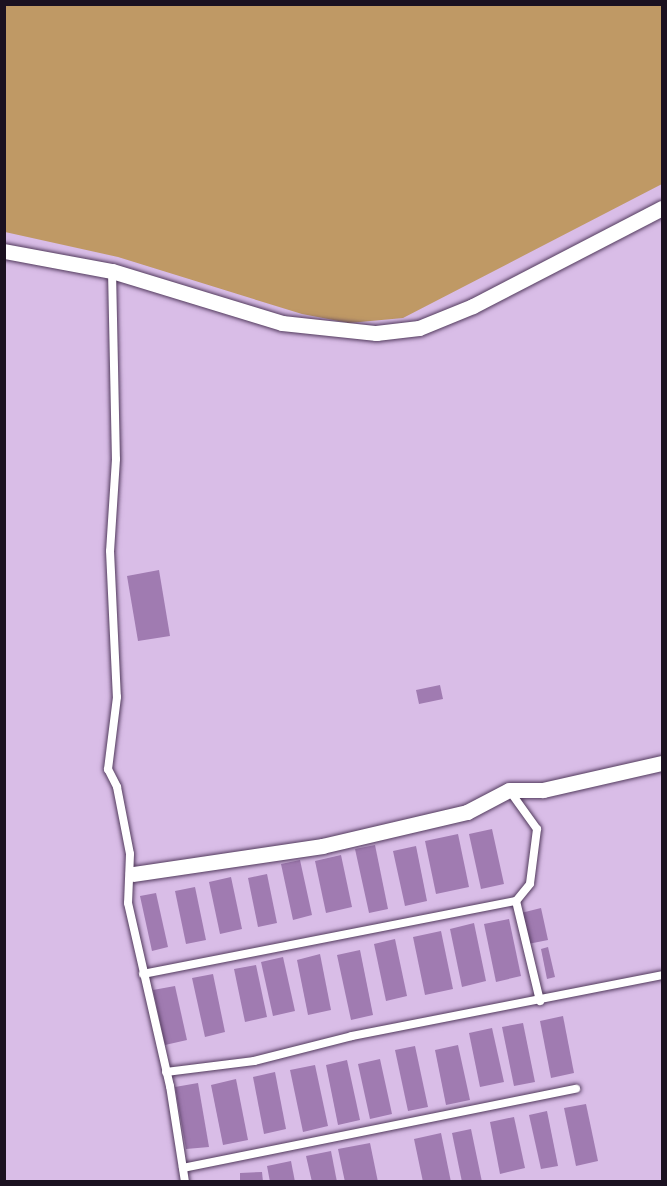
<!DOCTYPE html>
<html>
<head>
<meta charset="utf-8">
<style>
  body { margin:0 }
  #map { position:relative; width:667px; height:1186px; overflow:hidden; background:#d9bde7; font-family:"Work Sans",sans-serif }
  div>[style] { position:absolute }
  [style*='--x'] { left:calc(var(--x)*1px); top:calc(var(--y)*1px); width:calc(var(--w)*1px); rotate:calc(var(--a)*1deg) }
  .green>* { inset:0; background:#bf9965 }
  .building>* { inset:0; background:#a07bb1 }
  .roads { filter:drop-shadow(0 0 2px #51395c) drop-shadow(0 0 2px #51395c) }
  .lane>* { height:8px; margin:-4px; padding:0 4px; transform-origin:4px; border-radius:4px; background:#fff }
  .street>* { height:15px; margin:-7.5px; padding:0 7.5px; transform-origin:7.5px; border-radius:7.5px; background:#fff }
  span { translate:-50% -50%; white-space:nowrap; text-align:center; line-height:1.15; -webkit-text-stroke:6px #f2e4f9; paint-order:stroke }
  .frame { position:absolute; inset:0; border:6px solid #1b1120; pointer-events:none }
</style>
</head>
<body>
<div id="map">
  <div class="green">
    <i style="clip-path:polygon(4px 5px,662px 5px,662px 184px,403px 318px,349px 323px,302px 314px,118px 257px,5px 232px)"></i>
  </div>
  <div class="building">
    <i style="clip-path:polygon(159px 570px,170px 636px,138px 641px,127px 576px)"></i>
    <i style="clip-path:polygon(440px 685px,443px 699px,419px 704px,416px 690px)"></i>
    <i style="clip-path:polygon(492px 829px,504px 884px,481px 889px,469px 834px)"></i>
    <i style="clip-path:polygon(458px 834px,469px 887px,436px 894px,425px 841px)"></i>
    <i style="clip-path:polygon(375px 845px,388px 909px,369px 913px,355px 849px)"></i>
    <i style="clip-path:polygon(416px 846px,427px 901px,405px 906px,393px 851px)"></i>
    <i style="clip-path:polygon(341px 855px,352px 907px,326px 913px,315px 861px)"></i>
    <i style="clip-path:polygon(300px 860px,312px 915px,293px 920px,281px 864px)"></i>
    <i style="clip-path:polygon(267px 874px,277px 923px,258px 927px,248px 878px)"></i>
    <i style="clip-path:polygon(231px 877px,242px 929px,220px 934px,209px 882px)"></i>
    <i style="clip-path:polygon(195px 887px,206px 940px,186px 944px,175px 891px)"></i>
    <i style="clip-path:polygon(156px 893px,168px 947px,152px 951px,140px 896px)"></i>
    <i style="clip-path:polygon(541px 908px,548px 940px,528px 944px,521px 913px)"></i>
    <i style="clip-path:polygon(509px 919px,521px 976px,496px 982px,484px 924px)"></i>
    <i style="clip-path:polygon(474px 923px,486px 981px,462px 987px,450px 929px)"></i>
    <i style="clip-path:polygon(441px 931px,453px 989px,425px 995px,413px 937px)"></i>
    <i style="clip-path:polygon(395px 939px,407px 996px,386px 1001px,374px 944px)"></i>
    <i style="clip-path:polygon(548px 947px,555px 977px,547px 979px,541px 949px)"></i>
    <i style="clip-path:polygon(360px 950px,373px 1015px,351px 1020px,337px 955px)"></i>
    <i style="clip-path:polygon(320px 954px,331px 1010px,308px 1015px,297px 960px)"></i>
    <i style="clip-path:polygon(283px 957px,295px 1011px,273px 1016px,261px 962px)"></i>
    <i style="clip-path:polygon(256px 965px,267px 1017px,245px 1022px,234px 969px)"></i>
    <i style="clip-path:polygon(213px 974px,225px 1032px,205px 1037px,192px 978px)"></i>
    <i style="clip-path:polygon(175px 986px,187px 1040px,165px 1045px,153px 990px)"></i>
    <i style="clip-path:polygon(563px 1016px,574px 1073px,551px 1078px,540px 1021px)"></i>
    <i style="clip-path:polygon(523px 1023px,535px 1082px,514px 1086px,502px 1027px)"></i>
    <i style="clip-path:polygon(492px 1028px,504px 1082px,480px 1087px,469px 1033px)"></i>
    <i style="clip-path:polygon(458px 1045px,470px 1100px,446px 1105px,435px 1050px)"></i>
    <i style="clip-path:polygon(415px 1046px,428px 1107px,408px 1111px,395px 1050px)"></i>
    <i style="clip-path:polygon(380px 1059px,392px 1114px,370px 1119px,358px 1064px)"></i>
    <i style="clip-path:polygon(347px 1060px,360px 1120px,338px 1125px,326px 1065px)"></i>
    <i style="clip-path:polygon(315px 1065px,328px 1126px,303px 1132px,290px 1070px)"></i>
    <i style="clip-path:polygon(275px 1072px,286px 1129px,264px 1134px,253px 1077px)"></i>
    <i style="clip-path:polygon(236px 1079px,248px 1140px,223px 1145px,211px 1085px)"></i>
    <i style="clip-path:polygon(198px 1083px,209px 1147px,186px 1149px,175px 1087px)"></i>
    <i style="clip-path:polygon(586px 1104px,598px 1161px,576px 1166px,564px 1108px)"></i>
    <i style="clip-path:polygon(547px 1111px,558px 1166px,541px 1169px,529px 1115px)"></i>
    <i style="clip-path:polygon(514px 1117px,525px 1168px,500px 1174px,490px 1122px)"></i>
    <i style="clip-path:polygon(471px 1129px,482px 1182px,462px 1182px,452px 1133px)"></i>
    <i style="clip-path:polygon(441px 1133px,451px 1182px,423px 1182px,414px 1139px)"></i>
    <i style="clip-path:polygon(370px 1143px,378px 1182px,345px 1182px,338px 1149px)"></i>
    <i style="clip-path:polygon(331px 1151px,337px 1182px,312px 1182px,306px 1156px)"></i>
    <i style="clip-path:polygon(291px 1161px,295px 1182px,270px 1182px,267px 1166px)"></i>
    <i style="clip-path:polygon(262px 1172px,263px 1182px,240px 1182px,240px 1173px)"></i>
  </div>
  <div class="roads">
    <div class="lane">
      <i style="--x:112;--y:271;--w:188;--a:88.8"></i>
      <i style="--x:116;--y:459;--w:92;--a:93.7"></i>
      <i style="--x:110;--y:551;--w:146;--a:87.3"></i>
      <i style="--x:117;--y:697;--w:73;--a:97.1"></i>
      <i style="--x:108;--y:769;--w:20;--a:63"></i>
      <i style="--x:117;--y:787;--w:68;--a:79"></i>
      <i style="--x:130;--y:854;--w:49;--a:92.3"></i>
      <i style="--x:128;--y:903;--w:188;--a:77.1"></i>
      <i style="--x:170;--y:1086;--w:97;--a:81.1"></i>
      <i style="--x:509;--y:790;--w:48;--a:54.3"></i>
      <i style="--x:537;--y:829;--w:55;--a:97.3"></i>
      <i style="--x:530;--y:884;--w:22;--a:129"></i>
      <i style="--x:516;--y:901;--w:103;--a:76.5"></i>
      <i style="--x:143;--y:974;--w:380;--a:-11.1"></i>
      <i style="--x:166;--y:1072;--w:89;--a:-7.1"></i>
      <i style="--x:254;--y:1061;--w:101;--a:-14.3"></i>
      <i style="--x:352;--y:1036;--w:316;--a:-11.1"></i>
      <i style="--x:183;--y:1168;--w:401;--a:-11.4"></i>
    </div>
    <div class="street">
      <i style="--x:4;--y:251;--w:110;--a:10.5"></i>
      <i style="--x:112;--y:271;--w:178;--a:17"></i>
      <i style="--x:282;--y:323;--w:95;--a:6.1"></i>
      <i style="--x:376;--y:333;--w:43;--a:-6.6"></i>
      <i style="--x:419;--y:328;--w:58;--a:-22.2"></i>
      <i style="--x:473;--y:306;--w:213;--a:-27.4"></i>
      <i style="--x:133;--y:874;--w:191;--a:-8.4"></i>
      <i style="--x:322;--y:846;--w:149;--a:-13.2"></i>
      <i style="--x:467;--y:812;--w:47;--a:-27.6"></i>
      <i style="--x:509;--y:790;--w:34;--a:0"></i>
      <i style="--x:543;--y:790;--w:122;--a:-12.8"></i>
    </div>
  </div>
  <div class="frame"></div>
</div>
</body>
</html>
